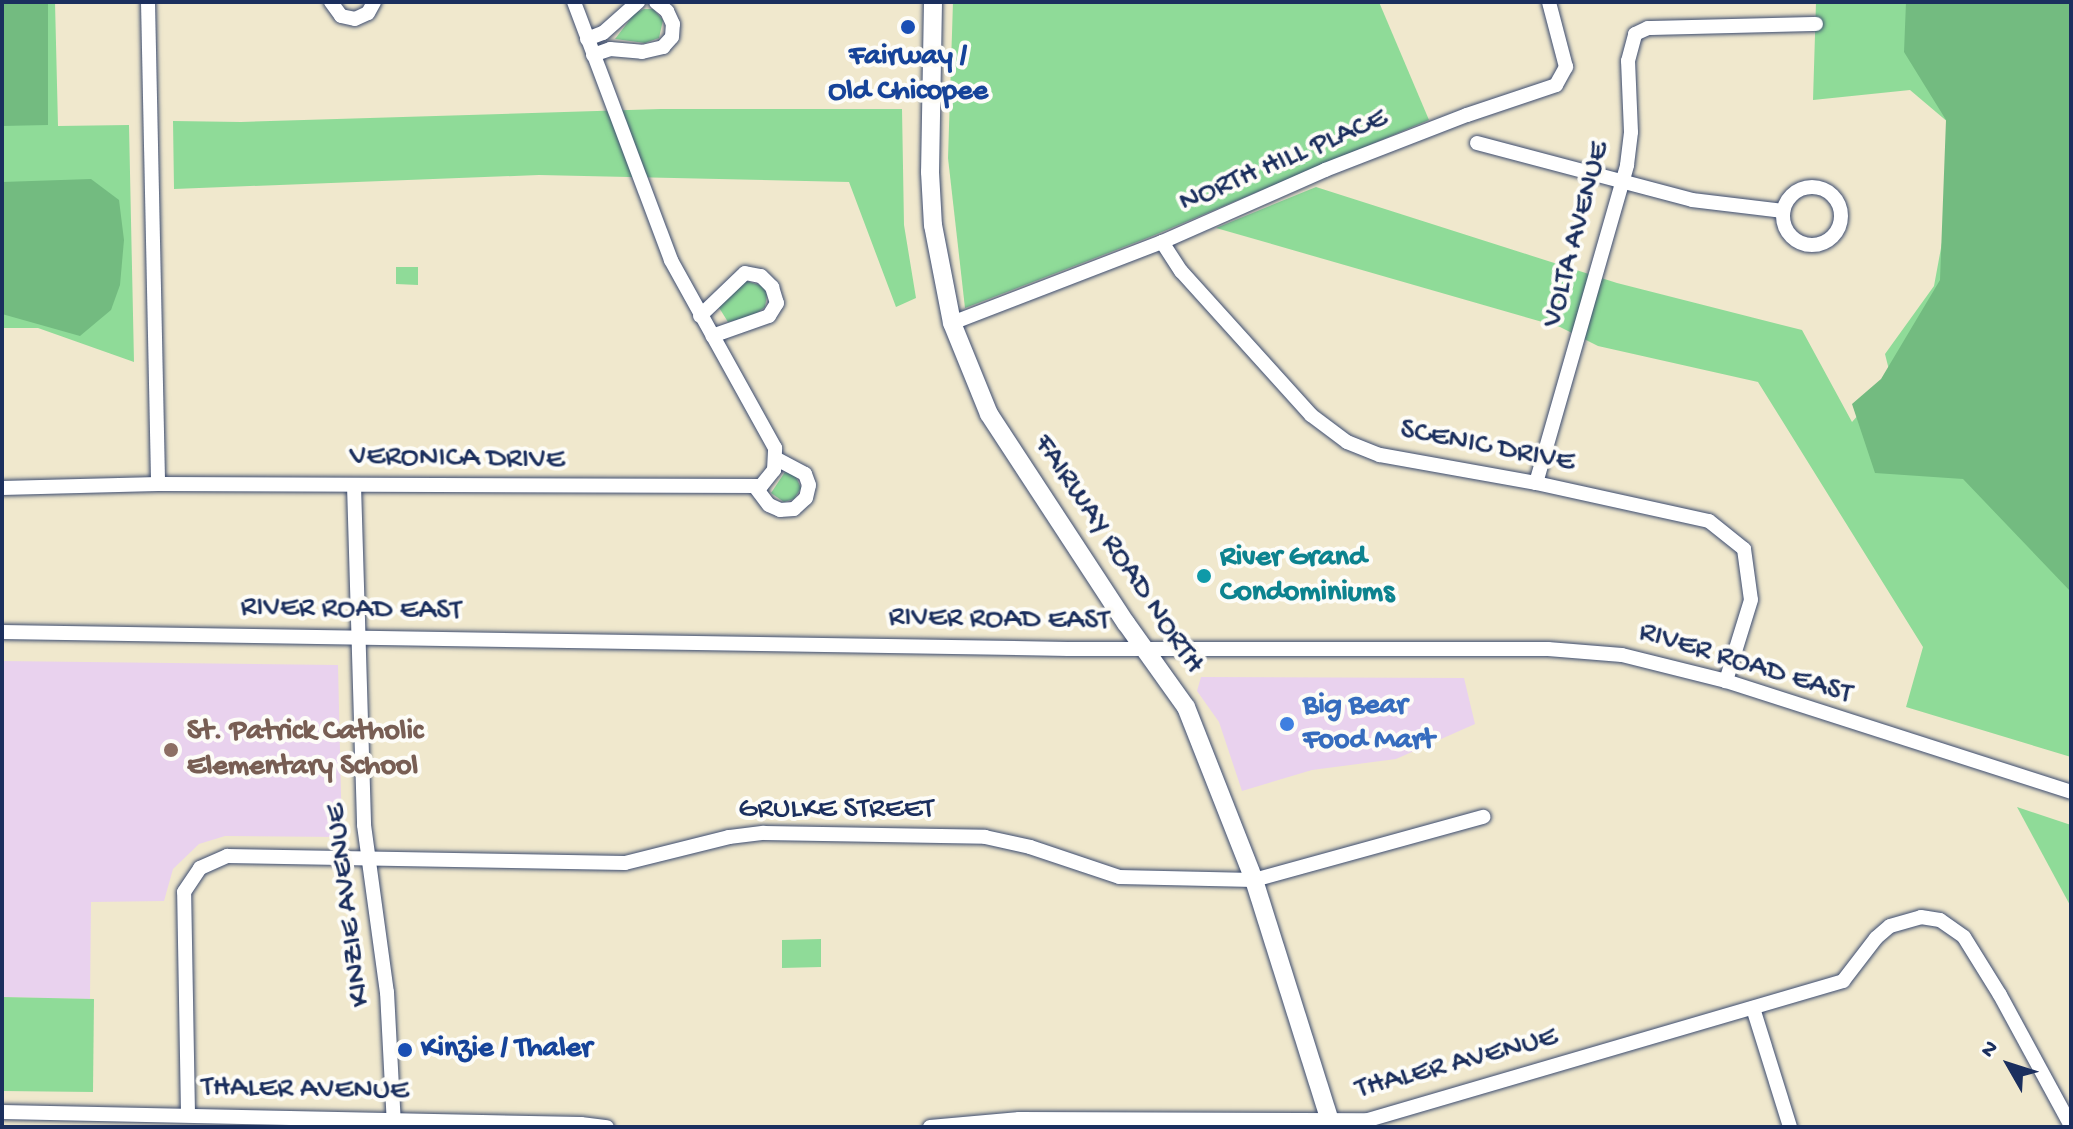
<!DOCTYPE html>
<html>
<head>
<meta charset="utf-8">
<style>
  body { margin:0 }
  #map { position:relative; width:2073px; height:1129px; overflow:hidden; background:#f0e8cd; font-family:"Gochi Hand",sans-serif }
  div>[style] { position:absolute }
  [style*='--x'] { left:calc(var(--x)*1px); top:calc(var(--y)*1px); width:calc(var(--w)*1px); rotate:calc(var(--a)*1deg) }
  .built>* { inset:0; background:#e9d2ee }
  .green>* { inset:0; background:#8fdb98 }
  .forest>* { inset:0; background:#73bb80 }
  .roads { filter:drop-shadow(0 0 2px #3b4b6f) drop-shadow(0 0 2px #3b4b6f) }
  .minor>* { height:14px; margin:-7px; padding:0 7px; transform-origin:7px; border-radius:7px; background:#fff }
  .minor>.ring { margin:-7px; padding:0; box-sizing:content-box; background:none; border:14px solid #fff; border-radius:50% }
  .major>* { height:18px; margin:-9px; padding:0 9px; transform-origin:9px; border-radius:9px; background:#fff }
  .dots>* { width:22px; height:22px; translate:-50% -50%; box-sizing:border-box; border:4px solid #fdfcf7; border-radius:50% }
  span { translate:-50% -50%; white-space:nowrap; text-align:center; line-height:1.15; -webkit-text-stroke:8px #fdfcf7; paint-order:stroke }
  .transit-label { font-size:30px; color:#164399; font-weight:700 }
  .left { translate:0 -50%; text-align:left }
  .street-label { font-size:30px; color:#1b2f5e }
  .culture-label { font-size:30px; color:#0d838f; font-weight:700 }
  .shop-label { font-size:30px; color:#366cbe; font-weight:700 }
  .education-label { font-size:30px; color:#785e54; font-weight:700 }
  .frame { position:absolute; inset:0; border:4px solid #1b2f5e; pointer-events:none }
  .north { position:absolute; left:1969px; top:1025px; width:80px; height:80px; -webkit-text-stroke:6px #fdfcf7; paint-order:stroke; rotate:309deg; font-size:22px; font-weight:700; line-height:32px; text-align:center; color:#1b2f5e }
  .north::after { content:''; display:block; margin:auto; width:28px; height:36px; background:#1b2f5e; clip-path:polygon(50% 0,100% 100%,50% 72%,0 100%) }
</style>
</head>
<body>
<div id="map">
  <div class="built">
    <i style="clip-path:polygon(2px 661px,338px 665px,342px 837px,225px 836px,199px 844px,173px 869px,164px 901px,91px 902px,90px 999px,2px 997px)"></i>
    <i style="clip-path:polygon(1201px 677px,1464px 678px,1475px 724px,1396px 759px,1312px 770px,1242px 791px,1219px 722px,1197px 691px)"></i>
  </div>
  <div class="green">
    <i style="clip-path:polygon(2px 2px,55px 2px,58px 126px,129px 125px,134px 362px,38px 328px,2px 328px)"></i>
    <i style="clip-path:polygon(953px 2px,1379px 2px,1429px 120px,1150px 237px,965px 308px,948px 158px)"></i>
    <i style="clip-path:polygon(1816px 2px,2071px 2px,2071px 757px,1906px 707px,1923px 647px,1758px 382px,1598px 346px,1560px 327px,1216px 228px,1316px 187px,1617px 283px,1802px 330px,1852px 422px,1891px 378px,1885px 354px,1934px 286px,1962px 134px,1910px 90px,1813px 100px)"></i>
    <i style="clip-path:polygon(644px 9px,653px 9px,663px 20px,659px 38px,645px 43px,615px 39px,635px 13px)"></i>
    <i style="clip-path:polygon(661px 109px,902px 109px,904px 225px,916px 298px,896px 307px,849px 182px,539px 175px,174px 189px,173px 121px,241px 122px)"></i>
    <i style="clip-path:polygon(396px 267px,418px 267px,418px 285px,396px 284px)"></i>
    <i style="clip-path:polygon(746px 281px,763px 286px,767px 295px,765px 307px,753px 316px,728px 322px,718px 306px)"></i>
    <i style="clip-path:polygon(785px 472px,795px 475px,801px 488px,794px 499px,784px 502px,771px 493px)"></i>
    <i style="clip-path:polygon(2017px 807px,2071px 825px,2071px 907px)"></i>
    <i style="clip-path:polygon(821px 939px,821px 967px,782px 968px,782px 940px)"></i>
    <i style="clip-path:polygon(2px 997px,94px 999px,93px 1092px,2px 1091px)"></i>
  </div>
  <div class="forest">
    <i style="clip-path:polygon(2px 2px,48px 2px,48px 125px,2px 126px)"></i>
    <i style="clip-path:polygon(1906px 2px,2071px 2px,2071px 592px,1963px 479px,1875px 473px,1852px 404px,1881px 379px,1940px 280px,1946px 120px,1904px 52px)"></i>
    <i style="clip-path:polygon(91px 179px,119px 200px,124px 240px,120px 285px,111px 310px,80px 336px,2px 314px,2px 182px)"></i>
  </div>
  <div class="roads">
    <div class="minor">
      <i style="--x:148;--y:2;--w:482;--a:88.8"></i>
      <i style="--x:331;--y:2;--w:17;--a:54"></i>
      <i style="--x:341;--y:16;--w:14;--a:12"></i>
      <i style="--x:355;--y:19;--w:14;--a:-25"></i>
      <i style="--x:368;--y:13;--w:13;--a:-61"></i>
      <i style="--x:587;--y:39;--w:17;--a:-21"></i>
      <i style="--x:603;--y:33;--w:47;--a:-41.5"></i>
      <i style="--x:593;--y:55;--w:18;--a:-19"></i>
      <i style="--x:610;--y:49;--w:32;--a:5"></i>
      <i style="--x:642;--y:52;--w:22;--a:-13"></i>
      <i style="--x:663;--y:47;--w:13;--a:-48"></i>
      <i style="--x:672;--y:37;--w:13;--a:-86"></i>
      <i style="--x:673;--y:24;--w:14;--a:-115"></i>
      <i style="--x:667;--y:11;--w:14;--a:-141"></i>
      <i style="--x:1477;--y:143;--w:222;--a:14.8"></i>
      <i style="--x:1692;--y:200;--w:92;--a:6.9"></i>
      <i class="ring" style="left:1783px;top:187px;width:44px;height:44px"></i>
      <i style="--x:1162;--y:242;--w:35;--a:57"></i>
      <i style="--x:1181;--y:271;--w:194;--a:47.9"></i>
      <i style="--x:1311;--y:415;--w:45;--a:36.9"></i>
      <i style="--x:1347;--y:442;--w:35;--a:22"></i>
      <i style="--x:1380;--y:455;--w:158;--a:10.2"></i>
      <i style="--x:1536;--y:483;--w:177;--a:12.4"></i>
      <i style="--x:1709;--y:521;--w:45;--a:38.7"></i>
      <i style="--x:1744;--y:549;--w:51;--a:82.2"></i>
      <i style="--x:1751;--y:600;--w:85;--a:107.2"></i>
      <i style="--x:700;--y:316;--w:62;--a:-43.7"></i>
      <i style="--x:745;--y:273;--w:16;--a:11"></i>
      <i style="--x:761;--y:276;--w:16;--a:45"></i>
      <i style="--x:772;--y:287;--w:17;--a:73"></i>
      <i style="--x:777;--y:303;--w:15;--a:122"></i>
      <i style="--x:769;--y:316;--w:60;--a:160.7"></i>
      <i style="--x:952;--y:323;--w:225;--a:-21.1"></i>
      <i style="--x:1162;--y:242;--w:178;--a:-23.8"></i>
      <i style="--x:1325;--y:170;--w:152;--a:-21.2"></i>
      <i style="--x:1467;--y:115;--w:94;--a:-18.6"></i>
      <i style="--x:1556;--y:85;--w:21;--a:-61"></i>
      <i style="--x:1566;--y:67;--w:67;--a:-104.7"></i>
      <i style="--x:1536;--y:483;--w:331;--a:-74"></i>
      <i style="--x:1627;--y:165;--w:33;--a:-83"></i>
      <i style="--x:1631;--y:132;--w:71;--a:-92.4"></i>
      <i style="--x:1628;--y:61;--w:28;--a:-75"></i>
      <i style="--x:1635;--y:34;--w:14;--a:-25"></i>
      <i style="--x:1648;--y:28;--w:168;--a:-1.4"></i>
      <i style="--x:354;--y:485;--w:340;--a:88.3"></i>
      <i style="--x:364;--y:825;--w:169;--a:82.2"></i>
      <i style="--x:387;--y:992;--w:135;--a:87"></i>
      <i style="--x:2;--y:488;--w:156;--a:-1.5"></i>
      <i style="--x:158;--y:484;--w:603;--a:0.19"></i>
      <i style="--x:761;--y:486;--w:21;--a:-51"></i>
      <i style="--x:774;--y:470;--w:22;--a:-87"></i>
      <i style="--x:775;--y:448;--w:215;--a:-119"></i>
      <i style="--x:671;--y:260;--w:276;--a:-110.6"></i>
      <i style="--x:756;--y:488;--w:21;--a:53"></i>
      <i style="--x:769;--y:505;--w:12;--a:24"></i>
      <i style="--x:780;--y:510;--w:14;--a:-4"></i>
      <i style="--x:794;--y:509;--w:16;--a:-43"></i>
      <i style="--x:806;--y:498;--w:13;--a:-77"></i>
      <i style="--x:809;--y:485;--w:12;--a:-110"></i>
      <i style="--x:805;--y:474;--w:32;--a:-152"></i>
      <i style="--x:2;--y:632;--w:1066;--a:0.91"></i>
      <i style="--x:1068;--y:649;--w:480;--a:0"></i>
      <i style="--x:1548;--y:649;--w:74;--a:4.6"></i>
      <i style="--x:1622;--y:655;--w:107;--a:14"></i>
      <i style="--x:1726;--y:681;--w:362;--a:17.8"></i>
      <i style="--x:1753;--y:1008;--w:125;--a:72.7"></i>
      <i style="--x:2;--y:1112;--w:579;--a:1.19"></i>
      <i style="--x:581;--y:1124;--w:26;--a:7"></i>
      <i style="--x:188;--y:1114;--w:222;--a:-91"></i>
      <i style="--x:184;--y:892;--w:29;--a:-56"></i>
      <i style="--x:200;--y:868;--w:30;--a:-24"></i>
      <i style="--x:227;--y:856;--w:398;--a:1"></i>
      <i style="--x:625;--y:863;--w:107;--a:-14"></i>
      <i style="--x:729;--y:837;--w:35;--a:-7"></i>
      <i style="--x:764;--y:833;--w:221;--a:1"></i>
      <i style="--x:985;--y:837;--w:46;--a:12.5"></i>
      <i style="--x:1030;--y:847;--w:94;--a:18.6"></i>
      <i style="--x:1119;--y:877;--w:135;--a:1.3"></i>
      <i style="--x:1254;--y:880;--w:238;--a:-15.4"></i>
      <i style="--x:930;--y:1127;--w:89;--a:-5.1"></i>
      <i style="--x:1019;--y:1119;--w:349;--a:0.2"></i>
      <i style="--x:1368;--y:1120;--w:495;--a:-16.3"></i>
      <i style="--x:1843;--y:981;--w:54;--a:-52.5"></i>
      <i style="--x:1876;--y:938;--w:18;--a:-41"></i>
      <i style="--x:1890;--y:926;--w:32;--a:-16"></i>
      <i style="--x:1921;--y:917;--w:19;--a:9"></i>
      <i style="--x:1940;--y:920;--w:29;--a:35"></i>
      <i style="--x:1964;--y:937;--w:68;--a:58.2"></i>
      <i style="--x:2000;--y:995;--w:149;--a:61.5"></i>
    </div>
    <div class="major">
      <i style="--x:933;--y:2;--w:170;--a:91"></i>
      <i style="--x:930;--y:172;--w:53;--a:86.8"></i>
      <i style="--x:933;--y:225;--w:100;--a:79"></i>
      <i style="--x:952;--y:323;--w:98;--a:67.9"></i>
      <i style="--x:989;--y:414;--w:250;--a:56.8"></i>
      <i style="--x:1126;--y:623;--w:103;--a:54.5"></i>
      <i style="--x:1186;--y:707;--w:186;--a:68.5"></i>
      <i style="--x:1254;--y:880;--w:259;--a:72.5"></i>
    </div>
  </div>
  <div class="dots">
    <i style="left:908px;top:27px;background:#1a4fb4"></i>
    <i style="left:1204px;top:576px;background:#0f9aa8"></i>
    <i style="left:1287px;top:724px;background:#3f7fe0"></i>
    <i style="left:171px;top:750px;background:#8d6e63"></i>
    <i style="left:405px;top:1050px;background:#1a4fb4"></i>
  </div>
  <div class="transit-label">
    <span style="left:908px;top:75px">Fairway /<br>Old Chicopee</span>
    <span class="left" style="left:421px;top:1050px">Kinzie / Thaler</span>
  </div>
  <div class="street-label">
    <span style="left:1284px;top:162px;rotate:-23deg">NORTH HILL PLACE</span>
    <span style="left:1578px;top:235px;rotate:-75deg">VOLTA AVENUE</span>
    <span style="left:1487px;top:448px;rotate:11deg">SCENIC DRIVE</span>
    <span style="left:457px;top:460px;rotate:1deg">VERONICA DRIVE</span>
    <span style="left:1117px;top:555px;rotate:56deg">FAIRWAY ROAD NORTH</span>
    <span style="left:351px;top:611px;rotate:1deg">RIVER ROAD EAST</span>
    <span style="left:999px;top:621px;rotate:1deg">RIVER ROAD EAST</span>
    <span style="left:1745px;top:665px;rotate:17deg">RIVER ROAD EAST</span>
    <span style="left:836px;top:811px">GRULKE STREET</span>
    <span style="left:350px;top:905px;rotate:-97deg">KINZIE AVENUE</span>
    <span style="left:1457px;top:1065px;rotate:-15deg">THALER AVENUE</span>
    <span style="left:305px;top:1091px;rotate:1deg">THALER AVENUE</span>
  </div>
  <div class="culture-label">
    <span class="left" style="left:1220px;top:576px">River Grand<br>Condominiums</span>
  </div>
  <div class="shop-label">
    <span class="left" style="left:1303px;top:724px">Big Bear<br>Food Mart</span>
  </div>
  <div class="education-label">
    <span class="left" style="left:187px;top:750px">St. Patrick Catholic<br>Elementary School</span>
  </div>
  <div class="frame"></div>
  <div class="north">N</div>
</div>
</body>
</html>
